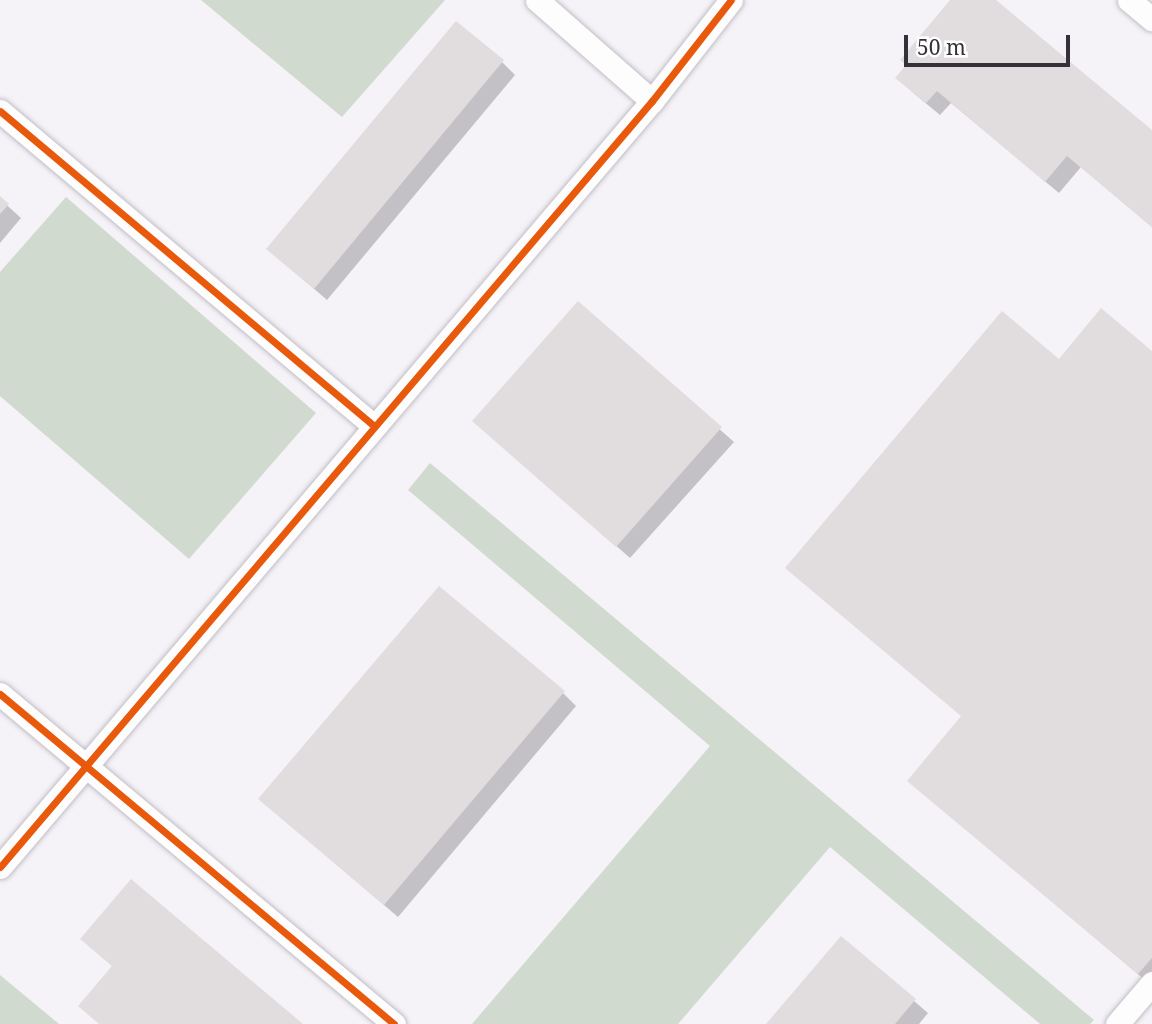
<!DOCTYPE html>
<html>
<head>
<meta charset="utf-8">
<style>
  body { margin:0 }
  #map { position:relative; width:1152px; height:1024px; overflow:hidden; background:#f5f2f8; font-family:"Noto Serif",serif }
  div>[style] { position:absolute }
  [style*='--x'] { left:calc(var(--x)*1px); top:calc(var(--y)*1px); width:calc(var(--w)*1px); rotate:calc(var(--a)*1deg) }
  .green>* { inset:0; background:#d1dacf }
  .shadow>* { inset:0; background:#0003 }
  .building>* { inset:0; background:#e1dcdd }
  .roads { filter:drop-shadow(0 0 2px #c1bec4) drop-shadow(0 0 2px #c1bec4) }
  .street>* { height:23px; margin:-11.5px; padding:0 11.5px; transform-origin:11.5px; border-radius:11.5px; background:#fefdfe }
  .cycleway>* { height:7px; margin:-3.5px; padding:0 3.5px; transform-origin:3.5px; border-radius:3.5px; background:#e8590c }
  span { translate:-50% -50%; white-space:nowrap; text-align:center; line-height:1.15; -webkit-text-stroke:6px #fff; paint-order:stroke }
  .scale { position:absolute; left:904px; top:35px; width:166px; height:32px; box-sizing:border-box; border:4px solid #343138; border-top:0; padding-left:9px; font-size:21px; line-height:24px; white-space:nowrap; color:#343138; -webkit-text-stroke:5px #fff; paint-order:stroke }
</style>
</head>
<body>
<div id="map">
  <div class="green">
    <i style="clip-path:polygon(201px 0,445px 0,342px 117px)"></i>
    <i style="clip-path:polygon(66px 197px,316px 413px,189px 559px,0 396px,0 272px)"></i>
    <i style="clip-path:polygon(430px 463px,1094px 1020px,1090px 1024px,1040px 1024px,830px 847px,678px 1024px,472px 1024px,710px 746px,408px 490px)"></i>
    <i style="clip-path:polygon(0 975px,59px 1024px,0 1024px)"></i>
  </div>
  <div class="shadow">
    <i style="clip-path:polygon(953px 0,993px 0,1152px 133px,1152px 227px,1081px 167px,1059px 193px,951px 103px,940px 115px,911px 91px)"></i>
    <i style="clip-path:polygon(502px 62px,515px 75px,327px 300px,268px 249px)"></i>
    <i style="clip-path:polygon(0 199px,21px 218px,0 243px)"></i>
    <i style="clip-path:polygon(578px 304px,734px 442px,630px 558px,488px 434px)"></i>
    <i style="clip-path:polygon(1152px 353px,1152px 986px,909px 781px,963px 717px,788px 568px,1059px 361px)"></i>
    <i style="clip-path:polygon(563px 693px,576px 706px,398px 917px,260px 799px)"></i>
    <i style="clip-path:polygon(841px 938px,928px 1013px,919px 1024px,769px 1024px)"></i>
  </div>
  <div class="building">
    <i style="clip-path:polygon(950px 0,996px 0,1152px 130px,1152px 227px,1067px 156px,1045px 182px,937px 91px,926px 103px,895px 78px,906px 65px,900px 60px)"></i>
    <i style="clip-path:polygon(456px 21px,504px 60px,314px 289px,266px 249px)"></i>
    <i style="clip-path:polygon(0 196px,9px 204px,0 214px)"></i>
    <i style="clip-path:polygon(578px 301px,722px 427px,616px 547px,472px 421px)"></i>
    <i style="clip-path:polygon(1101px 308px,1152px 351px,1152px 958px,1138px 974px,907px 781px,961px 716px,785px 568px,1002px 311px,1059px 359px)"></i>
    <i style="clip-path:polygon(439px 586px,565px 691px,384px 905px,258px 799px)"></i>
    <i style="clip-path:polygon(131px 879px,303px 1024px,99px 1024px,78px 1006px,112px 966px,80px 939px)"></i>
    <i style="clip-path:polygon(841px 936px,916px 999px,895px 1024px,766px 1024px)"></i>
  </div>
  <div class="roads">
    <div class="street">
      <i style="--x:537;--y:0;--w:153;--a:41.3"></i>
      <i style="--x:1129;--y:0;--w:30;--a:40"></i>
      <i style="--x:0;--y:111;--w:486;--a:40.1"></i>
      <i style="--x:0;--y:694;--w:514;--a:39.95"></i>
      <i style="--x:0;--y:867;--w:1006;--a:-49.6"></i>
      <i style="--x:652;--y:101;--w:128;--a:-52"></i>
      <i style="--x:1117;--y:1024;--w:54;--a:-49.5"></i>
    </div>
  </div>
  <div class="cycleway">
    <i style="--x:0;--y:111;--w:486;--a:40.1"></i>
    <i style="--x:0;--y:694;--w:514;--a:39.95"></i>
    <i style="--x:0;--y:867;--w:1006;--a:-49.6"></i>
    <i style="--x:652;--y:101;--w:128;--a:-52"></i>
  </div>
  <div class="scale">50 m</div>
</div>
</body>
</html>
